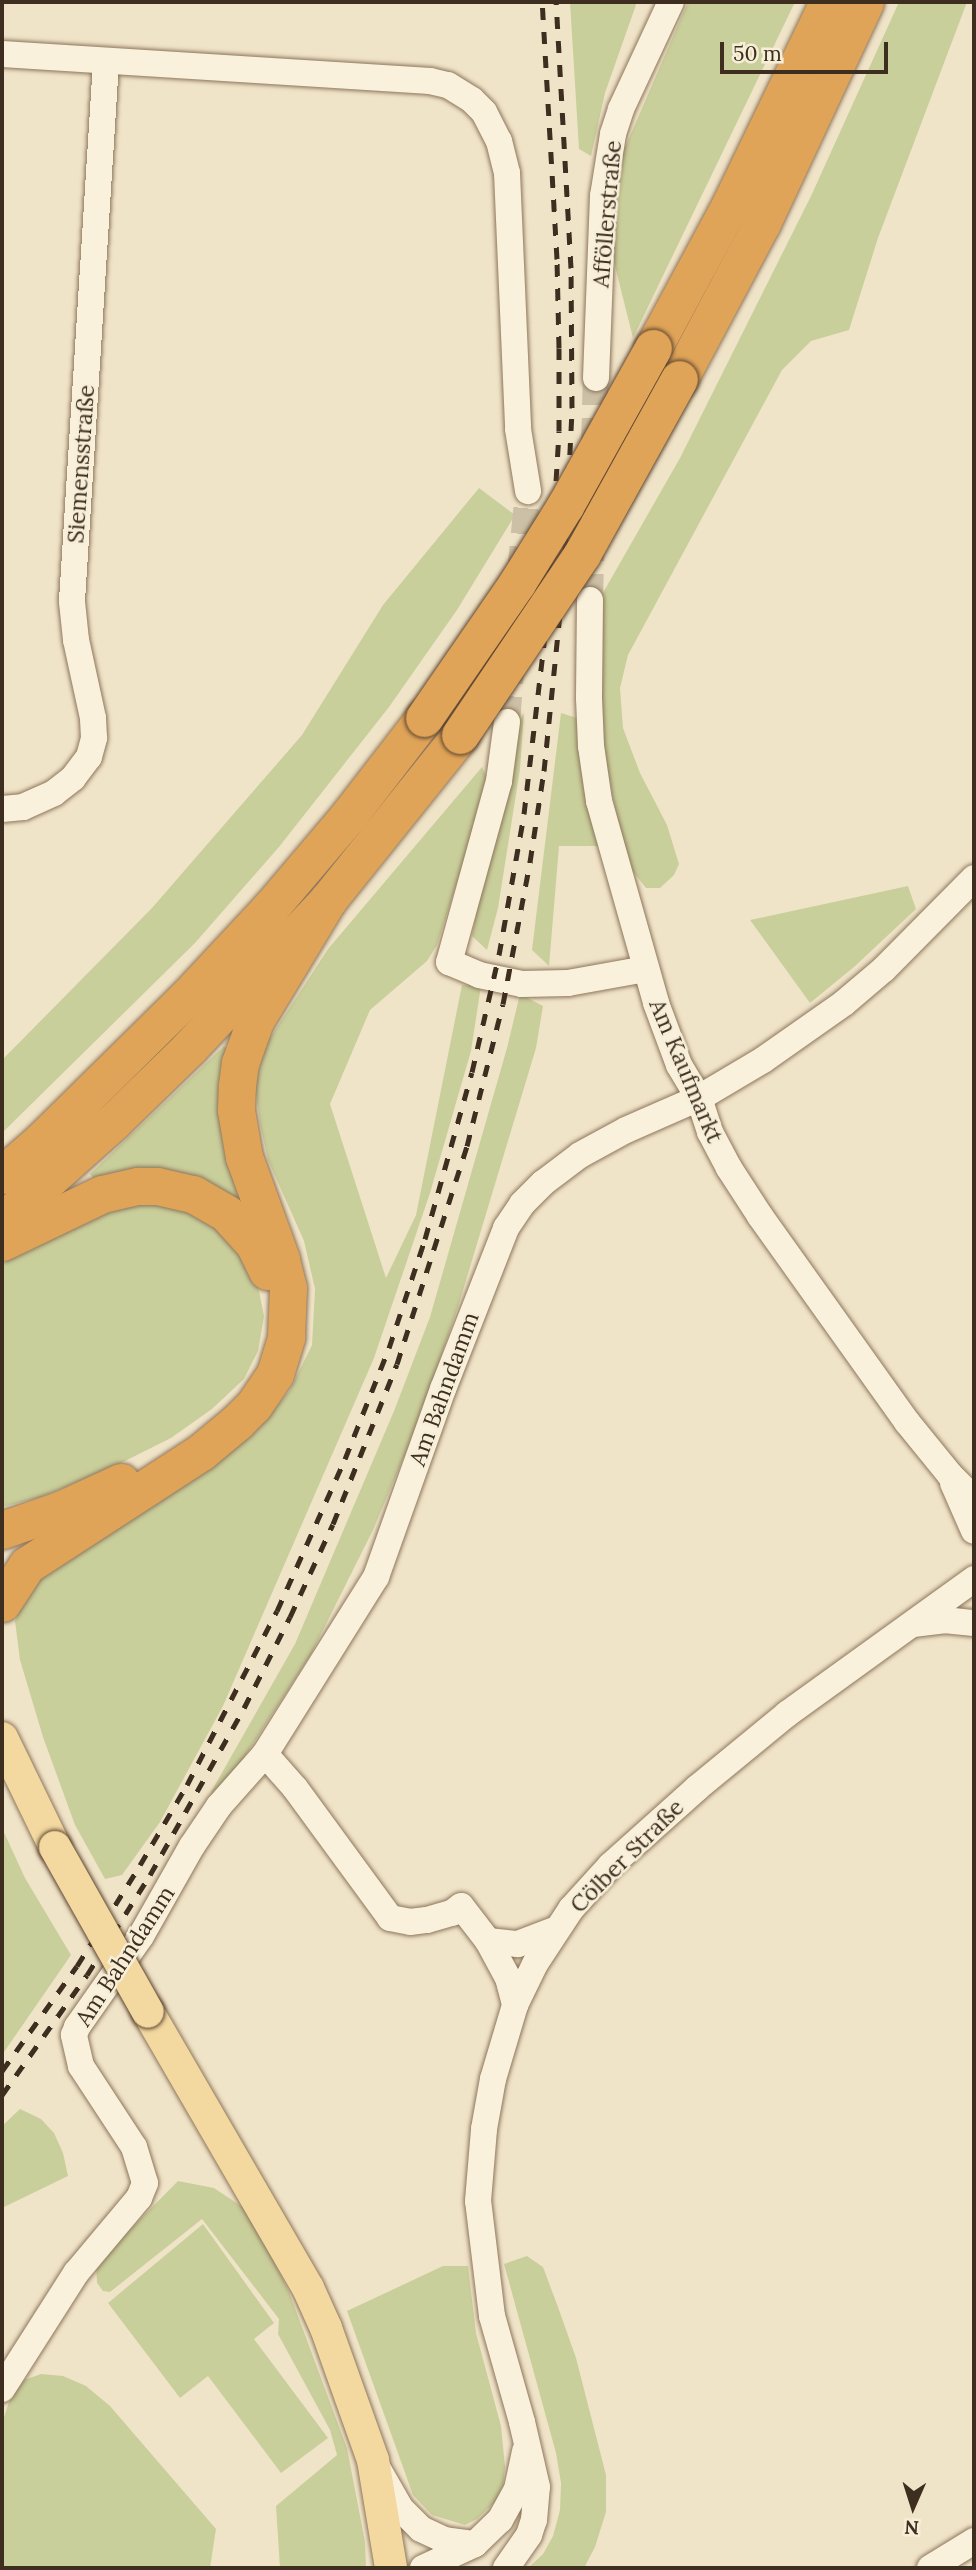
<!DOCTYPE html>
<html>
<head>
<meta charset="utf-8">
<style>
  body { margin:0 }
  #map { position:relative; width:976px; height:2570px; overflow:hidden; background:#f0e4c8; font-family:Lora,serif }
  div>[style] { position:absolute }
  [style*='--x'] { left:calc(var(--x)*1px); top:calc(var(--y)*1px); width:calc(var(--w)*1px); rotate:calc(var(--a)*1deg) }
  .green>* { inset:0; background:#c9cf9b }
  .minor-tunnel>* { height:26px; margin-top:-13px; transform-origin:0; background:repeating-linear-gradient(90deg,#ccc0a6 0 26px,transparent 0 39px) }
  .roads { filter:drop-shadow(0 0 2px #8d765c) drop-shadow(0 0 2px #8d765c) }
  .minor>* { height:26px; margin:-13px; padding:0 13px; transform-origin:13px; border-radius:13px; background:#faf1dc }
  .major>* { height:32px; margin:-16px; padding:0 16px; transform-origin:16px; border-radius:16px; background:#f3d9a0 }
  .highway>* { height:37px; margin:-18.5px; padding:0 18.5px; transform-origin:18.5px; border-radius:18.5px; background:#e0a458 }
  .rail>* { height:5px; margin-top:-2.5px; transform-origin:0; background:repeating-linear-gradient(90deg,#3d2e20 0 12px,transparent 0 24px) }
  .bridges { filter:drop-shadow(0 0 2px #5b4430) drop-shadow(0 0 2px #5b4430) }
  .major-bridge>* { height:32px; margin:-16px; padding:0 16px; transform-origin:16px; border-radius:16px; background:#f3d9a0 }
  .highway-bridge>* { height:37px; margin:-18.5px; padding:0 18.5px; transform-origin:18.5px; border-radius:18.5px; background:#e0a458 }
  span { translate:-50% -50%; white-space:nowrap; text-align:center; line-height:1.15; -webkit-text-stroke:5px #f7eed8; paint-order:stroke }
  .street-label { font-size:23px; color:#3d2e20 }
  .frame { position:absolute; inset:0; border:4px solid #3d2e20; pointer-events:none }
  .north { position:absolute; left:878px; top:2472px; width:70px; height:70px; -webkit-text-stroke:5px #f7eed8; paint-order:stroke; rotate:183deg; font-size:19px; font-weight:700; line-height:28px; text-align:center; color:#3d2e20 }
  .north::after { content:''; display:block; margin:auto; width:24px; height:32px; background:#3d2e20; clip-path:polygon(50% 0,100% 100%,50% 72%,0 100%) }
  .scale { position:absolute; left:720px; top:42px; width:168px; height:32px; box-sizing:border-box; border:4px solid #3d2e20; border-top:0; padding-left:9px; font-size:21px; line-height:24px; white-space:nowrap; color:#3d2e20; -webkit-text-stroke:5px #f7eed8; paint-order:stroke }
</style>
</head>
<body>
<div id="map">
  <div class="green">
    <i style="clip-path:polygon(570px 2px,637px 2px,605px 93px,591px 156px,579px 149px)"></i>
    <i style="clip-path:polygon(688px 2px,795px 2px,633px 338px,613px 258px,623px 152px)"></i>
    <i style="clip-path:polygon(899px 2px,967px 2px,878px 238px,849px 330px,811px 341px,782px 370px,628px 655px,620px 688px,623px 728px,640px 773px,667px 825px,679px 864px,674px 875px,660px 888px,646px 888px,627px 864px,602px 745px,600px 598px,680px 458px,811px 196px)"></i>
    <i style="clip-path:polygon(479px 488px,515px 515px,457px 610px,389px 707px,279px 847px,195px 943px,2px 1133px,2px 1060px,152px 908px,302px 735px,383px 605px)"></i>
    <i style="clip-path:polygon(524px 713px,520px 769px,498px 908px,487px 950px,472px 936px,512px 733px)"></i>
    <i style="clip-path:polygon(561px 713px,577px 718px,598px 846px,559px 846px,549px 966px,532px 950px)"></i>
    <i style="clip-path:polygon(482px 767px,489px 782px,437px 945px,427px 961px,370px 1010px,330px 1104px,386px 1278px,416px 1215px,462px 985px,481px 986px,471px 1051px,430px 1193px,374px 1358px,223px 1706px,160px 1822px,122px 1875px,105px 1879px,75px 1825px,43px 1737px,20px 1660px,15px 1621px,31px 1584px,125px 1514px,255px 1432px,290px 1390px,312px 1345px,315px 1289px,304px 1241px,268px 1160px,260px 1124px,255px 1084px,266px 1044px,328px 949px)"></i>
    <i style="clip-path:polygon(908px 886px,916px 909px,854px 967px,810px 1003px,750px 920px)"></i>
    <i style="clip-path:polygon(520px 994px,543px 1006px,536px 1048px,458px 1307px,415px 1431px,373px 1530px,311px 1654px,240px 1764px,213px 1797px,211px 1792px,295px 1644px,394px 1411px,430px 1317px,507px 1048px)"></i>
    <i style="clip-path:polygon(224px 1046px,230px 1053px,247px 1208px,95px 1180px,90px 1174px)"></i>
    <i style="clip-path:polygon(137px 1194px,203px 1214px,253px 1261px,264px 1316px,258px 1351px,244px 1379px,212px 1409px,171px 1438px,111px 1468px,41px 1497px,2px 1507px,2px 1266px,15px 1251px)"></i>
    <i style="clip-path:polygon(2px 1828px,25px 1878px,71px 1955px,2px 2055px)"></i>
    <i style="clip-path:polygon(20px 2109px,41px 2119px,54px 2133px,63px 2153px,68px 2176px,2px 2208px,2px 2126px)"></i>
    <i style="clip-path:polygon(178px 2181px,214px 2188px,250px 2212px,289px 2292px,347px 2448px,365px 2542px,366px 2568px,280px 2568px,276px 2506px,337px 2455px,330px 2430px,278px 2334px,279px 2319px,202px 2219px,110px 2292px,103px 2291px,97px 2283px,96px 2264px)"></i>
    <i style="clip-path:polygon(203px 2224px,274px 2323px,254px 2339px,328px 2438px,281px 2473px,208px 2376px,180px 2398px,108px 2303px)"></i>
    <i style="clip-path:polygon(527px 2256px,543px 2267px,558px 2307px,576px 2358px,606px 2475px,606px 2512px,595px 2547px,584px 2568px,528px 2568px,543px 2554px,553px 2536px,560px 2510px,561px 2483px,556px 2453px,504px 2264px)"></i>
    <i style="clip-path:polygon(443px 2266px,468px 2266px,476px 2333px,501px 2426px,505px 2467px,503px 2485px,495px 2502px,477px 2519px,465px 2525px,432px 2515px,413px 2495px,347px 2311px)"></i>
    <i style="clip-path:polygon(41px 2374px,63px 2376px,86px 2386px,110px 2406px,216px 2529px,210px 2568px,2px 2568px,2px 2423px,10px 2399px,24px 2380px)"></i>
  </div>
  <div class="minor-tunnel">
    <i style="--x:520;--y:573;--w:82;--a:-84.4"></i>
    <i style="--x:590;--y:600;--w:222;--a:-88.5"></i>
    <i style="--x:507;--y:722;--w:62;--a:-85.4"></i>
  </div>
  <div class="roads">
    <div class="minor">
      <i style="--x:2;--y:54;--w:429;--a:3.6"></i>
      <i style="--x:430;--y:81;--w:18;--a:13"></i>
      <i style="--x:448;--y:85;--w:28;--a:32"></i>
      <i style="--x:472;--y:100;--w:17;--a:45"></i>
      <i style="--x:484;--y:112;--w:33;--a:63"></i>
      <i style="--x:499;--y:141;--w:33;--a:76"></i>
      <i style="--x:507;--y:173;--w:256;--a:87.5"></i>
      <i style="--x:518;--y:429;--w:63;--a:80.8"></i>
      <i style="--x:596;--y:378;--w:182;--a:-87.8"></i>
      <i style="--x:603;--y:196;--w:63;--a:-80.8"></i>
      <i style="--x:613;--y:134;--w:26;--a:-72"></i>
      <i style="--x:621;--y:109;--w:118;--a:-65"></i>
      <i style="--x:590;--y:600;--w:98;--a:90.6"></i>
      <i style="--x:589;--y:698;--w:48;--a:87.6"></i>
      <i style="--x:591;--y:746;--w:56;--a:81.7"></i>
      <i style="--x:599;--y:801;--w:210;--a:74.2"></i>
      <i style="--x:656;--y:1003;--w:66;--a:69.6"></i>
      <i style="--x:679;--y:1065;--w:39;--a:59"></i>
      <i style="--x:699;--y:1098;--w:36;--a:72"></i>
      <i style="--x:710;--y:1132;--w:41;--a:62.2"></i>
      <i style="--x:729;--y:1168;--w:57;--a:57.1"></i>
      <i style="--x:760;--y:1216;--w:253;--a:54.5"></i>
      <i style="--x:907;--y:1422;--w:68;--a:50.9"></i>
      <i style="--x:950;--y:1475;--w:34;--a:45"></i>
      <i style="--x:507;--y:722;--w:60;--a:97.7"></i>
      <i style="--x:499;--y:781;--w:188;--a:105.4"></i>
      <i style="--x:449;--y:962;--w:33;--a:23"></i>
      <i style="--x:479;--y:975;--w:44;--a:11.8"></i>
      <i style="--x:522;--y:984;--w:46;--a:-1.2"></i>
      <i style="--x:568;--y:983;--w:79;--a:-10.2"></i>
      <i style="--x:2;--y:809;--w:21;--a:-5"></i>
      <i style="--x:23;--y:807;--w:34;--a:-24"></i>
      <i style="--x:54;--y:793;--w:24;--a:-38"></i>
      <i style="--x:73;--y:778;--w:26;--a:-53"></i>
      <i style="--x:89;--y:757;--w:20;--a:-75"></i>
      <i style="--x:94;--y:738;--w:20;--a:-93"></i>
      <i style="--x:93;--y:718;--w:80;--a:-102.3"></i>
      <i style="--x:76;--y:640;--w:39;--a:-96"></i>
      <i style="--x:72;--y:601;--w:540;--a:-86.39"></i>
      <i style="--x:953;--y:1483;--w:52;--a:66.4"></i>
      <i style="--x:913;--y:1624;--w:31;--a:-7"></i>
      <i style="--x:944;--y:1620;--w:30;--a:6"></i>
      <i style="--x:265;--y:1754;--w:45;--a:48.6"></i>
      <i style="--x:295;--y:1788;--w:161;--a:53.8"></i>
      <i style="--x:390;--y:1918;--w:20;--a:11"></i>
      <i style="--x:410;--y:1922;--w:17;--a:-7"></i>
      <i style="--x:427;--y:1920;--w:26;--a:-16"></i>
      <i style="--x:452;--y:1913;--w:11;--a:-38"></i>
      <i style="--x:461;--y:1906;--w:44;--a:52.4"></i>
      <i style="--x:488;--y:1941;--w:42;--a:61.6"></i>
      <i style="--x:508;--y:1978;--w:28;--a:75"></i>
      <i style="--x:488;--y:1941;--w:30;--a:6"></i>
      <i style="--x:518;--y:1944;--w:42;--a:-21"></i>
      <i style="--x:2;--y:2389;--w:138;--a:-57.5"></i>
      <i style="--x:76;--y:2273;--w:98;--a:-50"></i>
      <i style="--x:139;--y:2198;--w:16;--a:-68"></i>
      <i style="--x:145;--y:2183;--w:38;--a:-107"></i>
      <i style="--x:134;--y:2147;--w:97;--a:-123.2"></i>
      <i style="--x:81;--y:2066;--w:32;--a:-103"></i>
      <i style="--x:74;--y:2035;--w:9;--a:-69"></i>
      <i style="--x:77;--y:2027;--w:111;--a:-54.9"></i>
      <i style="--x:141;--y:1936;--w:103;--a:-60.5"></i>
      <i style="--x:192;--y:1846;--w:48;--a:-56"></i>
      <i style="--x:219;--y:1806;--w:69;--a:-48.5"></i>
      <i style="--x:265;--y:1754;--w:209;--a:-57.9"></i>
      <i style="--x:376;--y:1577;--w:200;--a:-70.4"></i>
      <i style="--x:443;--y:1389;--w:173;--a:-68.6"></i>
      <i style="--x:506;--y:1228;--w:29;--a:-56"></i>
      <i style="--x:522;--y:1204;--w:30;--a:-45"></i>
      <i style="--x:543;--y:1183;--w:46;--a:-37.1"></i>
      <i style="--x:580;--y:1155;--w:52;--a:-28.5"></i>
      <i style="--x:626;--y:1130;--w:80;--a:-23.7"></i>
      <i style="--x:699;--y:1098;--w:74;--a:-30.7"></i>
      <i style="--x:763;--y:1060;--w:99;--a:-35.1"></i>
      <i style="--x:844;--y:1003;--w:52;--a:-40.4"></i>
      <i style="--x:884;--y:969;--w:128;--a:-45.3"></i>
      <i style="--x:378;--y:2469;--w:46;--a:60.1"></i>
      <i style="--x:401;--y:2509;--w:28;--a:45"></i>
      <i style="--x:421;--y:2529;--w:26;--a:25"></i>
      <i style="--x:445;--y:2540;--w:30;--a:8"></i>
      <i style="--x:423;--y:2568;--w:57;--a:-24.8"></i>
      <i style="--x:475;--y:2544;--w:35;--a:-44"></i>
      <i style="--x:500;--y:2520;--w:35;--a:-61"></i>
      <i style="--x:517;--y:2489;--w:39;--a:-78"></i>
      <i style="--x:506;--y:2568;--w:40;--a:-55.1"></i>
      <i style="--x:529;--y:2535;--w:16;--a:-72"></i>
      <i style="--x:534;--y:2520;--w:33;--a:-85"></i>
      <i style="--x:537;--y:2487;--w:67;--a:-103"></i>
      <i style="--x:522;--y:2422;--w:110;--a:-105.8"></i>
      <i style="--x:492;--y:2316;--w:116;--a:-96.9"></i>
      <i style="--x:478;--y:2201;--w:72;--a:-85.2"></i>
      <i style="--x:484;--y:2129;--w:51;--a:-79.8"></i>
      <i style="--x:493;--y:2079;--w:77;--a:-73.4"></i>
      <i style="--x:515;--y:2005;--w:46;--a:-64"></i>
      <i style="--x:535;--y:1964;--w:66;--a:-56.8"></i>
      <i style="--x:571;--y:1909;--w:59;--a:-47.7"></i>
      <i style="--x:611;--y:1865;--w:115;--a:-41.8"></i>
      <i style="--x:697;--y:1788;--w:117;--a:-39.4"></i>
      <i style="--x:787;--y:1714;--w:231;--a:-35.8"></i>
      <i style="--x:930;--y:2568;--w:52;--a:-31.5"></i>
    </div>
    <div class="major">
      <i style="--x:2;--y:1738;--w:121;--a:64.1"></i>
      <i style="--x:148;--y:2012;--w:319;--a:59.9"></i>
      <i style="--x:308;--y:2288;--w:44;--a:65.8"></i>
      <i style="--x:326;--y:2328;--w:140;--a:70.4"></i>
      <i style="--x:373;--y:2460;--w:109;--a:80.5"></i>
    </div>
    <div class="highway">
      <i style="--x:653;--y:348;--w:165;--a:-61.7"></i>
      <i style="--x:731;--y:203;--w:223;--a:-64.2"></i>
      <i style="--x:679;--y:379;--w:177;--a:-62"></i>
      <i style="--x:762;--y:223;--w:244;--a:-65"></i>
      <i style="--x:2;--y:1175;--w:53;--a:-41.2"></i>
      <i style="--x:42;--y:1140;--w:204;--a:-44.6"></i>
      <i style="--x:187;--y:997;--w:123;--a:-47"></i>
      <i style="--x:271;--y:907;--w:121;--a:-49.7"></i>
      <i style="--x:349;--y:815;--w:123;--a:-52.3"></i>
      <i style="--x:2;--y:1221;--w:149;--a:-41.7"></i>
      <i style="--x:113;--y:1122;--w:107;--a:-44.2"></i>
      <i style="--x:190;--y:1047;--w:202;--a:-46.8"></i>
      <i style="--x:328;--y:900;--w:211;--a:-51.3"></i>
      <i style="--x:2;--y:1242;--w:111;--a:-25.6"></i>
      <i style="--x:102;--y:1194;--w:37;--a:-13"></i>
      <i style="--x:138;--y:1186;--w:19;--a:0"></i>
      <i style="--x:157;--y:1186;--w:37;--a:13"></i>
      <i style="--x:193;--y:1194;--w:39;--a:30"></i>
      <i style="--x:227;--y:1214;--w:40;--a:48"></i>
      <i style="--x:254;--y:1244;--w:30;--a:64"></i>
      <i style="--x:2;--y:1530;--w:64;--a:-19.3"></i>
      <i style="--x:62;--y:1509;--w:65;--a:-24.6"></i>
      <i style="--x:2;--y:1603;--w:45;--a:-56.7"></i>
      <i style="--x:27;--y:1565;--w:207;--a:-33"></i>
      <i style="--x:201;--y:1452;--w:47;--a:-39.8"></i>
      <i style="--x:237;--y:1422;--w:24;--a:-45"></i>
      <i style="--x:254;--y:1405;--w:37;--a:-56"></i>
      <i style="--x:275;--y:1374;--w:39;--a:-73"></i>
      <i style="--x:286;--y:1337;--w:49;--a:-87.7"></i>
      <i style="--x:288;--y:1288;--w:30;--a:-104"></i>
      <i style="--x:281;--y:1259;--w:109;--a:-109.9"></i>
      <i style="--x:244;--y:1157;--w:48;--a:-99.7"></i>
      <i style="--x:236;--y:1110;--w:24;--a:-88"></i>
      <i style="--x:237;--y:1086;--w:23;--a:-83"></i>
      <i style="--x:240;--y:1063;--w:45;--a:-70.3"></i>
      <i style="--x:255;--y:1021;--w:141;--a:-58.9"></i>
    </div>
  </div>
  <div class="rail">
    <i style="--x:2;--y:2071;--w:129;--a:-54.5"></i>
    <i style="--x:77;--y:1966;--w:119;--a:-58"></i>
    <i style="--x:140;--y:1865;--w:93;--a:-59.6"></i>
    <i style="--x:187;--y:1785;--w:196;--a:-62.7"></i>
    <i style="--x:277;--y:1611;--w:167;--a:-65.9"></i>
    <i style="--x:345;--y:1459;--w:119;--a:-68.4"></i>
    <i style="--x:389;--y:1348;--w:115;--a:-71.7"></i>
    <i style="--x:425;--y:1239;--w:173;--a:-74.3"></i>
    <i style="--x:472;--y:1072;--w:120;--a:-77"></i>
    <i style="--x:499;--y:955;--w:143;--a:-79.9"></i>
    <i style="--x:524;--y:814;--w:215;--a:-83.3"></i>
    <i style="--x:549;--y:600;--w:169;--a:-86.6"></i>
    <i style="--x:559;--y:431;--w:83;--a:-90"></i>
    <i style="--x:559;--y:348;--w:89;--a:-91.3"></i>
    <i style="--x:557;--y:259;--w:257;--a:-93.3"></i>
    <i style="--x:2;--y:2095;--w:147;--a:-54.7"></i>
    <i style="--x:87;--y:1975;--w:118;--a:-57.8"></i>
    <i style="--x:150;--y:1875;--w:192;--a:-60.6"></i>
    <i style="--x:244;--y:1708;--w:102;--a:-63.2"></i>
    <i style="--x:290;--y:1617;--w:102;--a:-65.2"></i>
    <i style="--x:333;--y:1524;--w:172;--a:-68.2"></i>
    <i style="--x:397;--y:1364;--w:229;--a:-72.2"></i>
    <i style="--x:467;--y:1146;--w:146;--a:-75.8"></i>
    <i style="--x:503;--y:1004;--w:145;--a:-79.2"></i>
    <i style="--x:530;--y:862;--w:92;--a:-81.3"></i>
    <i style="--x:544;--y:771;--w:198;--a:-84.2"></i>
    <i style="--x:564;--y:574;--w:166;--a:-87.2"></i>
    <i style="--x:572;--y:408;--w:140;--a:-90.4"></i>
    <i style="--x:571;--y:268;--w:266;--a:-93.2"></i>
  </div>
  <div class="bridges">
    <div class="major-bridge">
      <i style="--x:55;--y:1847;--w:189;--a:60.6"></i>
    </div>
    <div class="highway-bridge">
      <i style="--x:424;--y:718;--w:164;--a:-55.4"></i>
      <i style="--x:517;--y:583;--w:91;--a:-58.1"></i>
      <i style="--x:565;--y:506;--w:181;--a:-60.9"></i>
      <i style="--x:460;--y:735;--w:218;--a:-56"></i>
      <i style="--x:582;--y:554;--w:200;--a:-61"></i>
    </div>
  </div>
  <div class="street-label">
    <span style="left:607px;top:214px;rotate:-85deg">Afföllerstraße</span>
    <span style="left:81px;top:464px;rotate:-86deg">Siemensstraße</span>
    <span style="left:686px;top:1071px;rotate:67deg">Am Kaufmarkt</span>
    <span style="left:444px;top:1389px;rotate:-70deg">Am Bahndamm</span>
    <span style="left:627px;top:1856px;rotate:-45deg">Cölber Straße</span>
    <span style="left:125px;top:1956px;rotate:-57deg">Am Bahndamm</span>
  </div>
  <div class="frame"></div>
  <div class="north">N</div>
  <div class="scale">50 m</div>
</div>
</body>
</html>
